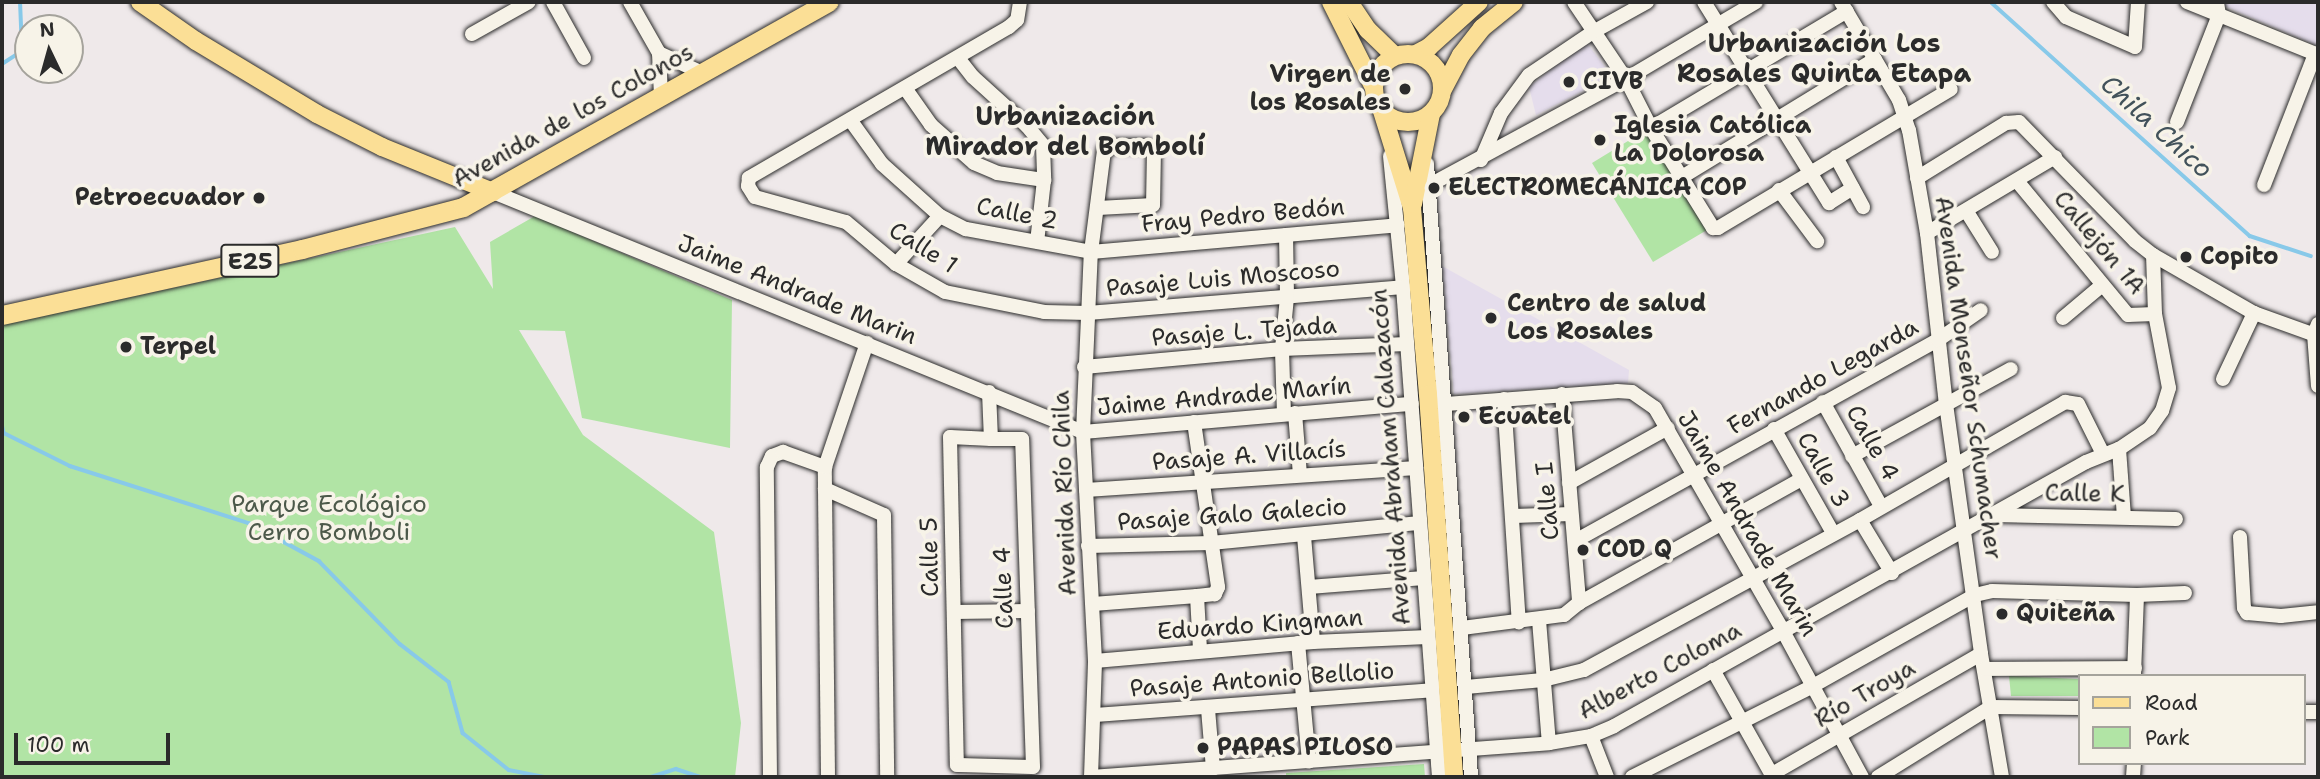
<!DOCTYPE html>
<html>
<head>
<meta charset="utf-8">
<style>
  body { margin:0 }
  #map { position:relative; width:2320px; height:779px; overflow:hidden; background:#efe9ea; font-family:"Shantell Sans",sans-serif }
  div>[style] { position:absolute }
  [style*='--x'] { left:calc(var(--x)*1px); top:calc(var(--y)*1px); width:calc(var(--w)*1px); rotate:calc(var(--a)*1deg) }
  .built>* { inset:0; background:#e5ddec }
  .green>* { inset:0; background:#b1e4a5 }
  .stream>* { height:3.5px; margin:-1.75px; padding:0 1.75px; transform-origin:1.75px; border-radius:1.75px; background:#88c9e9 }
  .roads { filter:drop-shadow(0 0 2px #2b2b2b) drop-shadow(0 0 2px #2b2b2b) }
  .minor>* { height:14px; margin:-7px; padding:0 7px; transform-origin:7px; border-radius:7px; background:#f7f3e8 }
  .major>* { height:18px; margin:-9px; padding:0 9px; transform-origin:9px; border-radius:9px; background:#fbdf96 }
  .major>.ring { margin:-9px; padding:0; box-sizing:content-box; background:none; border:18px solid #fbdf96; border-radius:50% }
  .highway>* { height:19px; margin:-9.5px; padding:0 9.5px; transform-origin:9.5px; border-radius:9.5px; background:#fbdf96 }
  .dots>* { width:19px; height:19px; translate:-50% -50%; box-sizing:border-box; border:4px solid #f7f3e8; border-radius:50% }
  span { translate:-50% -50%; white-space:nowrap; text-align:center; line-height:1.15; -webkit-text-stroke:7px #f7f3e8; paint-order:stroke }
  .shield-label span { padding:2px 5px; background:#f7f3e8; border:2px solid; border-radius:5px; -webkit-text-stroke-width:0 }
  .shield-label { font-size:23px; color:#2b2b2b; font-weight:700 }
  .poi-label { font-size:24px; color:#2b2b2b; font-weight:700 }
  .right { translate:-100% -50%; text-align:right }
  .left { translate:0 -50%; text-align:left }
  .street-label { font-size:24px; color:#2b2b2b }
  .park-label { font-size:24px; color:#4c594a }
  .neighbourhood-label { font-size:26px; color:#2b2b2b; font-weight:700 }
  .water-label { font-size:26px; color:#42525a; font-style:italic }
  .frame { position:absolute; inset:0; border:4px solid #2b2b2b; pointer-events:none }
  .legend { position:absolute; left:2078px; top:674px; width:228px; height:91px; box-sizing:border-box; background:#f7f3e8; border:2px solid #a5a39c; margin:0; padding:9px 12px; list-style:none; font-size:21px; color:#2b2b2b }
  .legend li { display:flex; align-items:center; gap:14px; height:35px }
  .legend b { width:35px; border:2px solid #a5a39c }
  .north { position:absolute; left:14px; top:14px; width:70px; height:70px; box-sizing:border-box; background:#f7f3e8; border:2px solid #a5a39c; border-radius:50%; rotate:355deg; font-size:19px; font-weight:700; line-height:28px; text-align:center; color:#2b2b2b }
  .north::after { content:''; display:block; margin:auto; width:24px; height:32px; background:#2b2b2b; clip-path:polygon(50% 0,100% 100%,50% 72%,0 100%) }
  .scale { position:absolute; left:14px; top:733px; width:156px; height:32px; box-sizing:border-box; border:4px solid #2b2b2b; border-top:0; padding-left:9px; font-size:21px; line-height:24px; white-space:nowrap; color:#2b2b2b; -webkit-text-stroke:5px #f7f3e8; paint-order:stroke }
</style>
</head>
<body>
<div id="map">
  <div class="built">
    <i style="clip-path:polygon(2226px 2px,2318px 2px,2318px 46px,2224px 6px)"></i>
    <i style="clip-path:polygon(1586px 42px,1612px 76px,1536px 115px,1529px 87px)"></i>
    <i style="clip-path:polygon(1442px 266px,1629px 370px,1628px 383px,1454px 394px)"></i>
  </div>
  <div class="green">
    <i style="clip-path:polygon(1646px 130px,1707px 230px,1653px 262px,1592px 163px)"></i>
    <i style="clip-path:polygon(535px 216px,732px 300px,730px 448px,582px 418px,565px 331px,519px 330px,583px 435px,714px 532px,741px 723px,735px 777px,2px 777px,2px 325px,455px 227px,493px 289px,490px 242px)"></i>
    <i style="clip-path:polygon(2009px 676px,2080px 679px,2080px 696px,2011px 696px)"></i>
    <i style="clip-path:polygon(1424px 764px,1425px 777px,1286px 777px,1286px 773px)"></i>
  </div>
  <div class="stream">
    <i style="--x:1991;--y:2;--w:349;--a:42.1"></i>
    <i style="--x:2250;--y:236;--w:64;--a:18.2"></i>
    <i style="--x:2;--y:64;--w:24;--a:-33"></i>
    <i style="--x:22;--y:51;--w:49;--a:-92.3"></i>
    <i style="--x:2;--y:424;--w:9;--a:77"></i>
    <i style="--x:4;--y:433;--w:74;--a:26.6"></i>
    <i style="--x:70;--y:466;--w:188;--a:17.7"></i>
    <i style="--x:249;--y:523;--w:80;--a:28.5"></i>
    <i style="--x:319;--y:561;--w:116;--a:45.7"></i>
    <i style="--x:400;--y:644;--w:62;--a:37.8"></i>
    <i style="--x:449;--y:682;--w:53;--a:74.6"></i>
    <i style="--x:463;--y:733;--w:59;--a:38.8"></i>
    <i style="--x:509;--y:770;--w:38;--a:11"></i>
    <i style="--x:651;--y:777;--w:26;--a:-18"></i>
    <i style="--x:676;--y:769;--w:26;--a:18"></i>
  </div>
  <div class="roads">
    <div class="minor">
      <i style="--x:553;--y:2;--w:64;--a:61"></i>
      <i style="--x:630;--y:2;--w:59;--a:60.4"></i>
      <i style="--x:659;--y:53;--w:45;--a:24.9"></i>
      <i style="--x:1020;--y:2;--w:18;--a:99"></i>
      <i style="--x:1017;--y:20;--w:11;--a:139"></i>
      <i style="--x:1009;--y:27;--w:301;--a:149.9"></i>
      <i style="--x:749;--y:178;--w:8;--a:97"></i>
      <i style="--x:748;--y:186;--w:13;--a:58"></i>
      <i style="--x:755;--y:197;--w:94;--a:15.4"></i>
      <i style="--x:846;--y:222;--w:65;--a:40"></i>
      <i style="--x:896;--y:264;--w:56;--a:29.7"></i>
      <i style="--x:945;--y:292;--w:101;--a:11.4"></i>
      <i style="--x:1044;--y:312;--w:44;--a:1.3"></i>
      <i style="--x:1088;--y:313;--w:316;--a:-4.7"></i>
      <i style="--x:1574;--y:2;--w:93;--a:56"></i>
      <i style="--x:1626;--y:79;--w:55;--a:63"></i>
      <i style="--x:1651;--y:128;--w:118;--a:58.2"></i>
      <i style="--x:1713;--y:228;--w:5;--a:0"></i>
      <i style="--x:1718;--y:228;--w:271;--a:-30.8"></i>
      <i style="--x:1704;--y:2;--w:237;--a:58.1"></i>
      <i style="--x:1829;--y:203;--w:28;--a:-32"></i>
      <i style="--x:1841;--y:2;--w:114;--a:59.4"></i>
      <i style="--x:1899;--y:100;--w:32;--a:72"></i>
      <i style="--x:1909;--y:130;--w:105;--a:80.1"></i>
      <i style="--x:1927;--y:233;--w:172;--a:83.7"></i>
      <i style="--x:1946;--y:404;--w:252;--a:82"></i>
      <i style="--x:1981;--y:654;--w:125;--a:80.3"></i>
      <i style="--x:2053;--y:2;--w:20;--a:49"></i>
      <i style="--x:2066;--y:17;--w:75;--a:23.5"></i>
      <i style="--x:2135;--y:47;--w:45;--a:-86.2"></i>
      <i style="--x:2187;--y:2;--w:141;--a:22"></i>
      <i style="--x:472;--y:34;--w:65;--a:-29.3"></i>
      <i style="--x:659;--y:53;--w:43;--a:87.3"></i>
      <i style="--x:958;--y:58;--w:24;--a:52"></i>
      <i style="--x:973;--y:77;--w:73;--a:42.2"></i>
      <i style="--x:1027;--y:126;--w:25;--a:50"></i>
      <i style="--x:1043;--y:145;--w:35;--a:88"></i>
      <i style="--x:1044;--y:180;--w:62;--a:96.4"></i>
      <i style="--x:905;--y:88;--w:45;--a:54.9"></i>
      <i style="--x:931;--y:125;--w:57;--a:41.5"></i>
      <i style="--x:974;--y:163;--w:25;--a:23"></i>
      <i style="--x:997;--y:173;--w:48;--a:8.5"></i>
      <i style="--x:851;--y:121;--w:53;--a:54.2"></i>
      <i style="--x:882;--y:164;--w:78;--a:41.9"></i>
      <i style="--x:940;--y:216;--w:29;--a:27"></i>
      <i style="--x:966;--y:229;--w:127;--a:10.4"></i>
      <i style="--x:1091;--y:252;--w:308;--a:-5"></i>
      <i style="--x:2177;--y:122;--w:115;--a:-68.6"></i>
      <i style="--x:2219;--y:15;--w:13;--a:-99"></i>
      <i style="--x:1651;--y:128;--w:228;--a:-30.8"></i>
      <i style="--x:1390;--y:156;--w:132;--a:84.3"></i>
      <i style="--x:1403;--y:287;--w:491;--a:85.8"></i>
      <i style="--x:1836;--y:157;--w:57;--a:61.6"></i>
      <i style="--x:1481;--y:160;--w:51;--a:-66.9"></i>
      <i style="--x:1501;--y:113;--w:47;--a:-53.6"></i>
      <i style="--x:1529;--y:75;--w:77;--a:-33.9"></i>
      <i style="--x:1593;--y:32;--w:62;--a:-29.1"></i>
      <i style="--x:1427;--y:164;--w:615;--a:85.89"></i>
      <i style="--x:1682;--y:177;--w:226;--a:-31.4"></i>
      <i style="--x:1917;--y:178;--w:105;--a:-31.7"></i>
      <i style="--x:2006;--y:123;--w:13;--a:-4"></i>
      <i style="--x:2019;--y:122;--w:166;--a:45.7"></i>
      <i style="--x:2135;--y:241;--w:23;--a:38"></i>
      <i style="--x:2153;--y:255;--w:116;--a:29.9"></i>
      <i style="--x:2254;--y:313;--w:68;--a:19.8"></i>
      <i style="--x:2017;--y:181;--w:174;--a:50.4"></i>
      <i style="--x:2128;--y:315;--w:27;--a:-2"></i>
      <i style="--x:2264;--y:185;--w:141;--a:-68.7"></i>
      <i style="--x:1426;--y:187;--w:227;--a:-28.4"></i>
      <i style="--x:1626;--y:79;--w:151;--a:-30.6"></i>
      <i style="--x:1779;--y:190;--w:64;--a:53.3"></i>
      <i style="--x:493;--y:192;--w:637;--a:22.14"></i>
      <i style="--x:1967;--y:212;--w:47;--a:58"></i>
      <i style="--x:1927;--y:233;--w:149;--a:-30.7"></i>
      <i style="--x:896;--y:264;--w:65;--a:-47.5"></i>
      <i style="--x:2063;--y:318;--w:50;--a:-40.1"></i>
      <i style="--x:2318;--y:324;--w:11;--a:112"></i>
      <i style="--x:2314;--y:334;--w:52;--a:85.6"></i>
      <i style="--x:1084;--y:367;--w:199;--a:-5.2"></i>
      <i style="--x:1282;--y:349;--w:125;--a:-2.3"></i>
      <i style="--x:2223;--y:379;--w:73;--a:-64.8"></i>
      <i style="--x:989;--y:392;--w:47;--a:87.6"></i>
      <i style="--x:991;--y:439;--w:41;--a:-177.2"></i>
      <i style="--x:950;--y:437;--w:328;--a:88.8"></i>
      <i style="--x:957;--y:765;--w:76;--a:1.5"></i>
      <i style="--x:1033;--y:767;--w:328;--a:-91.9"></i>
      <i style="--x:1022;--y:439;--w:31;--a:180"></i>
      <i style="--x:1562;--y:394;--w:210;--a:85.3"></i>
      <i style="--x:1504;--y:399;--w:224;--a:86.2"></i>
      <i style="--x:1823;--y:402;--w:119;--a:60.9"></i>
      <i style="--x:1446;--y:404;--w:171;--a:-4.3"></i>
      <i style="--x:1617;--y:391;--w:15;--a:4"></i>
      <i style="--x:1632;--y:392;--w:28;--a:35"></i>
      <i style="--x:1655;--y:408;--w:257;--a:60.1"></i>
      <i style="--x:1783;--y:631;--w:166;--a:61.6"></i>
      <i style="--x:1295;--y:413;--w:62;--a:85.4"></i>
      <i style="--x:1284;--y:414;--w:65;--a:-91.8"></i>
      <i style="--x:1282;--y:349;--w:52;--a:-84.5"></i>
      <i style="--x:1287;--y:297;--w:62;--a:-90.9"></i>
      <i style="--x:1194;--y:422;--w:167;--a:81.7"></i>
      <i style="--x:1218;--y:587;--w:8;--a:113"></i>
      <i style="--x:1215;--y:594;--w:18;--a:174"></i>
      <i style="--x:1197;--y:596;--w:54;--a:86.8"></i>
      <i style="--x:1774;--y:429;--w:120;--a:60.4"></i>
      <i style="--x:1083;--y:432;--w:330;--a:-4.9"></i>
      <i style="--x:2119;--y:449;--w:68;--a:85.8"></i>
      <i style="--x:1852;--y:456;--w:181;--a:-28.7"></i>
      <i style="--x:1569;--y:483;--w:113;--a:-29.1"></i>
      <i style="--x:825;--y:489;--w:64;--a:23.8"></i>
      <i style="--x:884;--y:515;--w:262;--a:89.3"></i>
      <i style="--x:1086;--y:490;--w:331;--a:-3.8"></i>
      <i style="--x:1995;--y:515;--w:181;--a:1.3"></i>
      <i style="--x:1514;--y:516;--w:57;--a:-2"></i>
      <i style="--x:1860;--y:520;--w:62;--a:58.9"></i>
      <i style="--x:1304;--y:536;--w:106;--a:85.1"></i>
      <i style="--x:2240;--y:537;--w:71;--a:86.8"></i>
      <i style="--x:2244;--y:608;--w:6;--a:59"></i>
      <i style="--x:2247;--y:613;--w:34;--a:5"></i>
      <i style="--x:2281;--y:616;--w:37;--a:-6"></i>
      <i style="--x:1575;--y:541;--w:415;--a:-29"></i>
      <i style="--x:1938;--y:340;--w:52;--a:-34.9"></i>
      <i style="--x:1088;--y:546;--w:123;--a:-1.4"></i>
      <i style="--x:1211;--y:543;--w:210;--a:-5.5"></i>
      <i style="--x:1309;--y:587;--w:115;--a:-4.5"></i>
      <i style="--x:1093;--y:604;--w:104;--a:-4.4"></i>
      <i style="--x:954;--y:612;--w:74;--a:-0.8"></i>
      <i style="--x:1539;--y:620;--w:123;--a:85.4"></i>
      <i style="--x:1462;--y:628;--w:103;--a:-7.3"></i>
      <i style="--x:1564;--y:615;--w:19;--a:-39"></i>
      <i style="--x:1579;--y:603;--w:255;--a:-29.1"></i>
      <i style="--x:1298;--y:643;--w:119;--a:84.7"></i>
      <i style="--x:1095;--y:661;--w:219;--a:-5"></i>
      <i style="--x:1313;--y:642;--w:115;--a:-2.5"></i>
      <i style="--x:1985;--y:669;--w:150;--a:-0.4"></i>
      <i style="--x:1713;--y:670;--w:123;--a:60.7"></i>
      <i style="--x:2134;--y:674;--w:79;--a:-87.8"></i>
      <i style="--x:1466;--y:687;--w:77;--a:-5.2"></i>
      <i style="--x:1543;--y:680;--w:42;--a:-13.7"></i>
      <i style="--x:1584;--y:670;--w:314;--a:-28.5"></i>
      <i style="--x:1860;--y:520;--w:237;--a:-29.9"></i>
      <i style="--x:2065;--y:402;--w:13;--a:9"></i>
      <i style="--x:2078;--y:404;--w:56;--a:63.4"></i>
      <i style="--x:1208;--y:709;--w:60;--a:85.2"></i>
      <i style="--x:2304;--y:712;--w:14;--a:0"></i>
      <i style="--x:1095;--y:715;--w:338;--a:-4.2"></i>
      <i style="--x:1591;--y:736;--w:44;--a:68.7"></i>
      <i style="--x:1772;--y:774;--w:241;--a:-29.9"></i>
      <i style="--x:770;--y:777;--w:310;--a:-90.6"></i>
      <i style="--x:767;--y:467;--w:12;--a:-66"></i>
      <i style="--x:772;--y:456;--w:12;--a:-20"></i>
      <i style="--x:783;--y:452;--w:45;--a:19.7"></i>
      <i style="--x:828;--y:777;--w:310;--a:-90.6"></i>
      <i style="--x:825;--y:467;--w:131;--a:-71.3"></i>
      <i style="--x:1091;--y:777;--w:459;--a:-4.2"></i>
      <i style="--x:1549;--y:743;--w:43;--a:-9.5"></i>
      <i style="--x:1591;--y:736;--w:25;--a:-23"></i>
      <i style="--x:1614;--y:726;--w:541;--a:-29.22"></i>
      <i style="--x:2086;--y:462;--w:35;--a:-22"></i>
      <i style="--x:2119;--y:449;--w:37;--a:-34"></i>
      <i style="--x:2150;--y:428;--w:21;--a:-55"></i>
      <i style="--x:2162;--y:411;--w:24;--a:-73"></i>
      <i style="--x:2169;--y:388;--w:75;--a:-100.7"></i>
      <i style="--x:2155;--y:314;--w:59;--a:-91.9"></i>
      <i style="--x:1091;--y:777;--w:116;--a:-88"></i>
      <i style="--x:1095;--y:661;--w:229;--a:-93"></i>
      <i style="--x:1083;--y:432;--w:180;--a:-87.5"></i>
      <i style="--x:1091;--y:252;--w:103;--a:-82.7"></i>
      <i style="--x:1104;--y:150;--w:12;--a:-20"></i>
      <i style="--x:1115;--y:146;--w:32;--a:0"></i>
      <i style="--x:1147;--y:146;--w:8;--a:30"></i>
      <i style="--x:1154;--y:150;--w:55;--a:91"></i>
      <i style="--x:1153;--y:205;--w:55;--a:176.9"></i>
      <i style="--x:1632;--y:777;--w:200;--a:-26.7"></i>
      <i style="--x:1811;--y:687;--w:188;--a:-29.3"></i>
      <i style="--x:1975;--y:595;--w:17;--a:-13"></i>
      <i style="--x:1992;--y:591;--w:145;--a:1.6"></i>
      <i style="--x:2137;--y:595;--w:48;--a:-2.4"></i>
      <i style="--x:1878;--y:777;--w:133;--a:-31.8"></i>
      <i style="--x:1991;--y:707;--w:89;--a:0.6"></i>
      <i style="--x:2133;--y:777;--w:14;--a:-86"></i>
    </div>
    <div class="major">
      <i style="--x:140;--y:2;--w:68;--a:34.9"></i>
      <i style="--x:196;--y:41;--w:141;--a:31.1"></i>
      <i style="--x:317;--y:114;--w:73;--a:26.9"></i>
      <i style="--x:382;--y:147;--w:120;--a:22.1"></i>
      <i style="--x:1331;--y:2;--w:94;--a:63.4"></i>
      <i style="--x:1349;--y:2;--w:34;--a:56"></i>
      <i style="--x:1368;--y:30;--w:37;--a:44"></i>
      <i class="ring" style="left:1374px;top:54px;width:50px;height:50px"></i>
      <i style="--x:1416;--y:54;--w:15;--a:-28"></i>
      <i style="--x:1429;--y:47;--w:67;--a:-42"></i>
      <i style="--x:1442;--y:91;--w:41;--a:-62.2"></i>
      <i style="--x:1461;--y:55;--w:34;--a:-52"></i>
      <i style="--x:1482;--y:28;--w:41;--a:-39.1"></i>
      <i style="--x:1382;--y:111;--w:102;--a:72.8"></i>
      <i style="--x:1412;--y:208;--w:187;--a:85.1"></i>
      <i style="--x:1428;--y:394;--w:384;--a:86.1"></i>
      <i style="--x:1413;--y:204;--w:92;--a:-78.7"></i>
    </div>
    <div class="highway">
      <i style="--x:2;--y:315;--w:307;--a:-12.4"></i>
      <i style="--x:302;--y:249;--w:166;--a:-14.6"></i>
      <i style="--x:463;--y:207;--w:419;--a:-29.3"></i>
    </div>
  </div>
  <div class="dots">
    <i style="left:1569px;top:82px;background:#2b2b2b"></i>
    <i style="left:1405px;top:89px;background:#2b2b2b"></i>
    <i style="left:1600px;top:140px;background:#2b2b2b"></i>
    <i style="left:1434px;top:188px;background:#2b2b2b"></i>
    <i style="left:259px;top:198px;background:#2b2b2b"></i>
    <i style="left:2186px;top:257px;background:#2b2b2b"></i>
    <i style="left:1491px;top:318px;background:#2b2b2b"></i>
    <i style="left:126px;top:347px;background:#2b2b2b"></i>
    <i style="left:1464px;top:417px;background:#2b2b2b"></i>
    <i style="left:1583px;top:550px;background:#2b2b2b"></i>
    <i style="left:2002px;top:614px;background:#2b2b2b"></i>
    <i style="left:1203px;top:748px;background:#2b2b2b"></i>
  </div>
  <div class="shield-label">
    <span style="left:250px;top:261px">E25</span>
  </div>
  <div class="poi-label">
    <span class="right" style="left:1391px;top:89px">Virgen de<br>los Rosales</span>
    <span class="left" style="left:1583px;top:82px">CIVB</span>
    <span class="left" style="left:1614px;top:140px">Iglesia Católica<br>La Dolorosa</span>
    <span class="left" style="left:1448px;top:188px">ELECTROMECÁNICA COP</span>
    <span class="right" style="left:245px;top:198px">Petroecuador</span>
    <span class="left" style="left:2200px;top:257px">Copito</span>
    <span class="left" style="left:1507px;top:318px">Centro de salud<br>Los Rosales</span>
    <span class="left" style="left:140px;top:347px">Terpel</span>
    <span class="left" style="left:1478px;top:417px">Ecuatel</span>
    <span class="left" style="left:1597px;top:550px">COD Q</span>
    <span class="left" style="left:2016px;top:614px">Quiteña</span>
    <span class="left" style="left:1217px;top:748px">PAPAS PILOSO</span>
  </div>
  <div class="street-label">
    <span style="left:573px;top:116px;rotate:-29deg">Avenida de los Colonos</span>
    <span style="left:1017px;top:214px;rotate:11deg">Calle 2</span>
    <span style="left:1243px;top:216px;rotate:-5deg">Fray Pedro Bedón</span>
    <span style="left:2099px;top:243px;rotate:50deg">Callejón 1A</span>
    <span style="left:923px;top:248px;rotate:32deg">Calle 1</span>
    <span style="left:1223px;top:279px;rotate:-5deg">Pasaje Luis Moscoso</span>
    <span style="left:797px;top:290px;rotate:22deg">Jaime Andrade Marin</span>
    <span style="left:1244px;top:332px;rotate:-4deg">Pasaje L. Tejada</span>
    <span style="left:1823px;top:377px;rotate:-29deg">Fernando Legarda</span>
    <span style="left:1968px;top:378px;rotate:82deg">Avenida Monseñor Schumacher</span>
    <span style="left:1224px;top:397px;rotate:-5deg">Jaime Andrade Marín</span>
    <span style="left:1872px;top:443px;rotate:61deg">Calle 4</span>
    <span style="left:1249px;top:456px;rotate:-4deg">Pasaje A. Villacís</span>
    <span style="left:1391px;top:457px;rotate:-94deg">Avenida Abraham Calazacón</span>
    <span style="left:1823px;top:470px;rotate:61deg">Calle 3</span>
    <span style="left:1065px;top:493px;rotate:-92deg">Avenida Río Chila</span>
    <span style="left:2085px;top:494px;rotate:1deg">Calle K</span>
    <span style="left:1548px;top:501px;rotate:-95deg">Calle I</span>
    <span style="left:1232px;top:515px;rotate:-4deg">Pasaje Galo Galecio</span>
    <span style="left:1747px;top:524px;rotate:60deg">Jaime Andrade Marin</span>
    <span style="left:930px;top:557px;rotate:-91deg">Calle 5</span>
    <span style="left:1004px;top:588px;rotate:-92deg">Calle 4</span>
    <span style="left:1260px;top:625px;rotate:-4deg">Eduardo Kingman</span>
    <span style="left:1660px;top:671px;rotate:-28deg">Alberto Coloma</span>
    <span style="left:1262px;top:680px;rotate:-4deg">Pasaje Antonio Bellolio</span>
    <span style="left:1865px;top:694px;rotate:-30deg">Río Troya</span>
  </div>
  <div class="park-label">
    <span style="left:329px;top:519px">Parque Ecológico<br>Cerro Bomboli</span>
  </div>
  <div class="neighbourhood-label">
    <span style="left:1824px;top:58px">Urbanización Los<br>Rosales Quinta Etapa</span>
    <span style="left:1065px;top:131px">Urbanización<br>Mirador del Bombolí</span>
  </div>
  <div class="water-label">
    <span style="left:2157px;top:126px;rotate:42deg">Chila Chico</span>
  </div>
  <div class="frame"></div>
  <ul class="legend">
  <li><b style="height:9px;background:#fbdf96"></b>Road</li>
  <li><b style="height:19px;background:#b1e4a5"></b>Park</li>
  </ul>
  <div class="north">N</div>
  <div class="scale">100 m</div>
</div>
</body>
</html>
